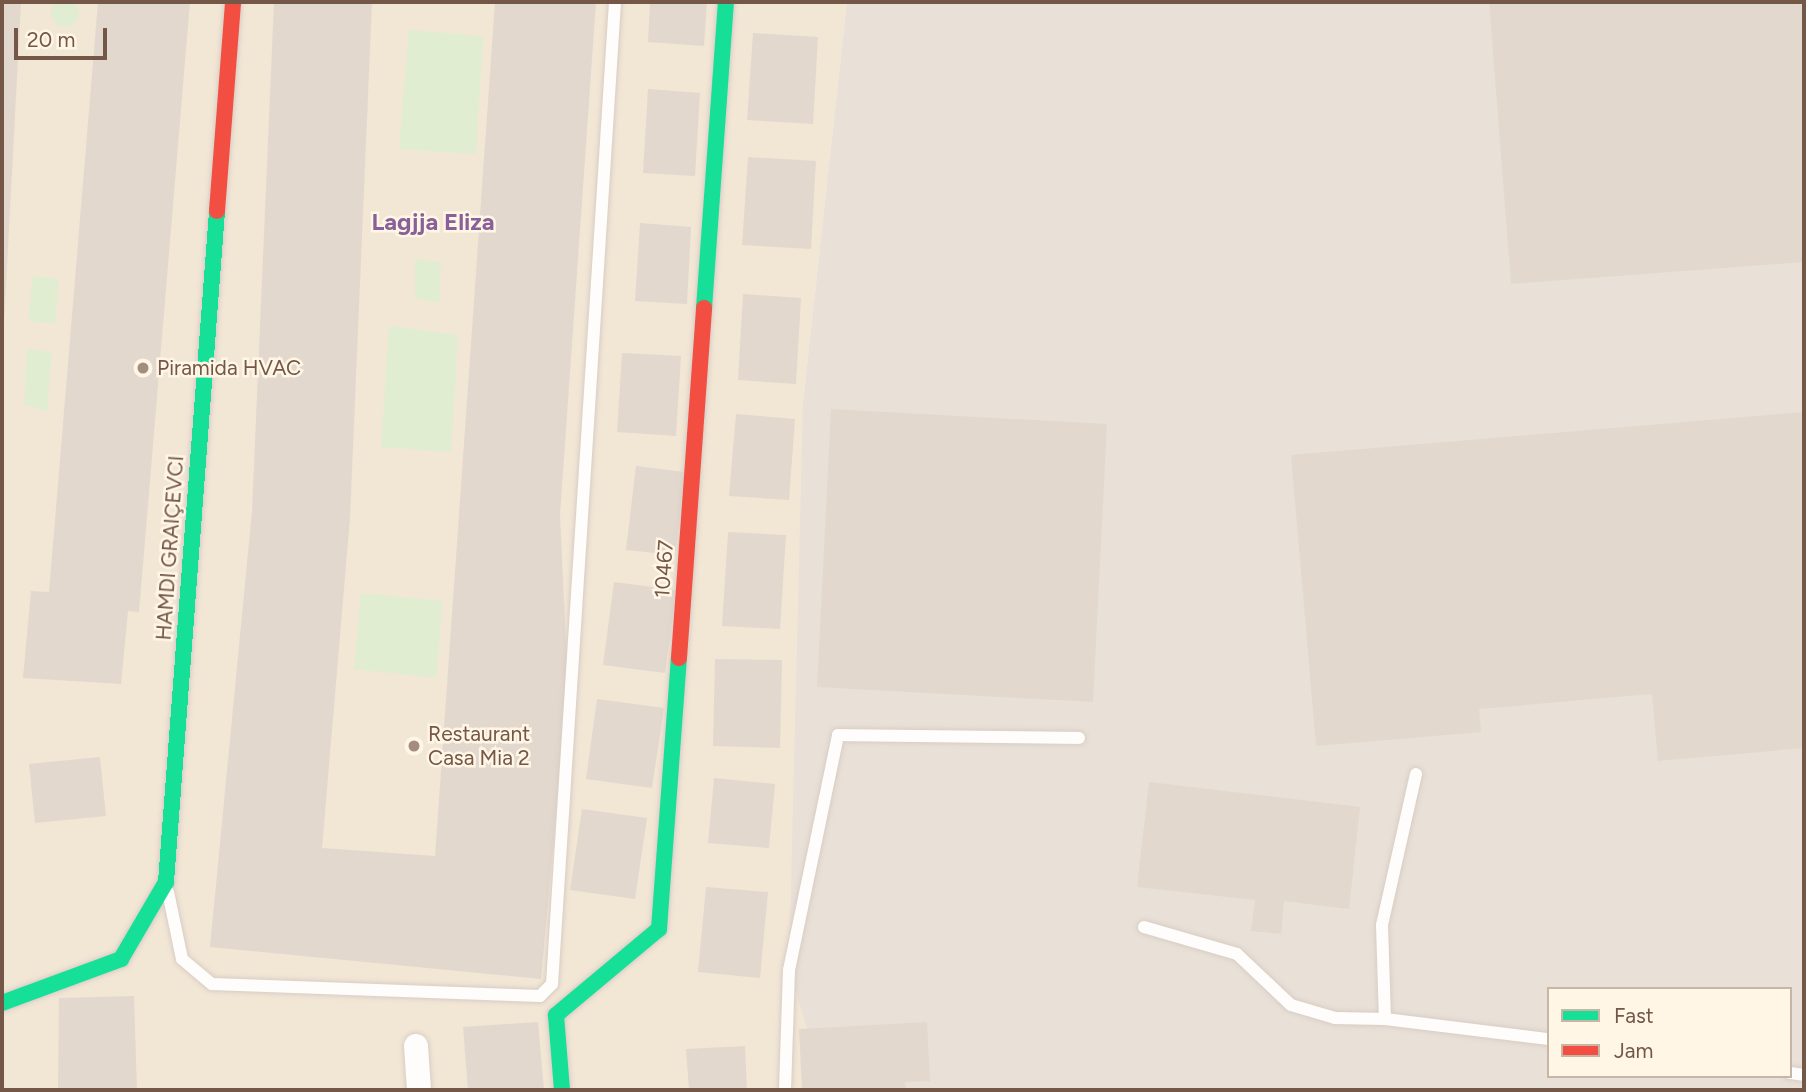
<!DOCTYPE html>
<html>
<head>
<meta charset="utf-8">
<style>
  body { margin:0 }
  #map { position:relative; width:1806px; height:1092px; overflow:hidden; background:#f6f0e6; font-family:Figtree,sans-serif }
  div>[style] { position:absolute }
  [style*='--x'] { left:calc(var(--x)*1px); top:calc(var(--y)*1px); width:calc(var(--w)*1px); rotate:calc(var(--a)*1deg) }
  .residential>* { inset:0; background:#f2e6d5 }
  .industrial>* { inset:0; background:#e9e0d7 }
  .green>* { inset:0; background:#e1edd0 }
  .round { border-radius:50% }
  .building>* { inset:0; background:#e3d8ce }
  .roads { filter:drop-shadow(0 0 2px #d7cdc4) drop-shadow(0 0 2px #d7cdc4) }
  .lane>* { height:12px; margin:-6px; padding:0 6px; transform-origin:6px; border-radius:6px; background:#fefdfb }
  .street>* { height:24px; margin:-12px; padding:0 12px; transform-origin:12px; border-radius:12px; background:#fefdfb }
  .fast>* { height:16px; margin:-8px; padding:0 8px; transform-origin:8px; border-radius:8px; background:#16e098 }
  .jam>* { height:16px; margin:-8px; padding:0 8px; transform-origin:8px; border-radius:8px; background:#f24e42 }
  .dots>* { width:19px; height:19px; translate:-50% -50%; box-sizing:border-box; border:4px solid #fff6e6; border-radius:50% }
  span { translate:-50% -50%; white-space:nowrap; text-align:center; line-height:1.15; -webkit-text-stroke:5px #fff6e6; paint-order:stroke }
  .poi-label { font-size:21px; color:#745746 }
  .left { translate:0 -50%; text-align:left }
  .street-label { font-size:21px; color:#745746 }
  .quarter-label { font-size:24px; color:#876198; font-weight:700 }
  .frame { position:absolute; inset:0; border:4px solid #745746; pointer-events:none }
  .legend { position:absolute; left:1547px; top:987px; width:245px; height:91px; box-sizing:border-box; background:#fff6e6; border:2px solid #c7b6a6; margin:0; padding:9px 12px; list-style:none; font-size:21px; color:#745746 }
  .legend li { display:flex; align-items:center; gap:14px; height:35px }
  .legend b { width:35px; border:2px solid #c7b6a6 }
  .scale { position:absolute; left:14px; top:28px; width:93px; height:32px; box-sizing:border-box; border:4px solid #745746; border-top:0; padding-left:9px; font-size:21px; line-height:24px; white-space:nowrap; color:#745746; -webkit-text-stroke:5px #fff6e6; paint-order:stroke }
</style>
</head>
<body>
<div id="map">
  <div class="residential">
    <i style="clip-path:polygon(2px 2px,847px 2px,803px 403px,834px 1090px,2px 1090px)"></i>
  </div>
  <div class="industrial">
    <i style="clip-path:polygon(evenodd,847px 2px,1804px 2px,1804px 1090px,826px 1090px,789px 970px,803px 403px,847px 2px,1549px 989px,1790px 989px,1790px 1076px,1549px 1076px,1549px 989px)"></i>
  </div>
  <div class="green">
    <i class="round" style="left:51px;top:-1px;width:28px;height:28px"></i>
    <i style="clip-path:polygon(409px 30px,483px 36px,476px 154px,399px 149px)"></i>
    <i style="clip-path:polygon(415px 259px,441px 262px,439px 303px,415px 298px)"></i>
    <i style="clip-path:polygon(33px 276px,59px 279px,55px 324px,28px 321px)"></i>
    <i style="clip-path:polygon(389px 326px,458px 335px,451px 452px,381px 447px)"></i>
    <i style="clip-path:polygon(27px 349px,52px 352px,47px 411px,24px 405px)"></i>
    <i style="clip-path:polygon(361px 593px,443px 601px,436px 678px,354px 669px)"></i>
  </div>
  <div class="building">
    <i style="clip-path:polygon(2px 2px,21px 2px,4px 323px,2px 323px)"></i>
    <i style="clip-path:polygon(98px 2px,190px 2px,139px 612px,128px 611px,121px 684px,23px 678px,31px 591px,49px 592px)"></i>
    <i style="clip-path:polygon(274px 2px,372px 2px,350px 518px,322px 848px,435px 856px,495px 2px,596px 2px,560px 515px,568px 684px,541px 979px,210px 947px,252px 511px)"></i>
    <i style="clip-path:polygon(650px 2px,707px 2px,704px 46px,648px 42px)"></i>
    <i style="clip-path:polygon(1489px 2px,1804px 2px,1804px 262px,1511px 284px)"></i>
    <i style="clip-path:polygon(753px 33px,818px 37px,813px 124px,747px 120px)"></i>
    <i style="clip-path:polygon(648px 89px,700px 93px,695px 176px,643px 173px)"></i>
    <i style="clip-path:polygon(748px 157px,816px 161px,811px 249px,742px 245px)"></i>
    <i style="clip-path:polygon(640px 223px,691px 227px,687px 304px,635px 301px)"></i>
    <i style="clip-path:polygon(743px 294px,801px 298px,796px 384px,738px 380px)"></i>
    <i style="clip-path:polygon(622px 353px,681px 356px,676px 436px,617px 432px)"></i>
    <i style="clip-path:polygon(831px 409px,1107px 424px,1093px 702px,817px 687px)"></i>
    <i style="clip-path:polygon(1804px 412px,1804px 748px,1658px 761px,1652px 694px,1479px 709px,1481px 732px,1316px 746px,1291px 455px)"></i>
    <i style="clip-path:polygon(736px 414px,795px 419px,789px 500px,729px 496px)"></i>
    <i style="clip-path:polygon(636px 466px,685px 472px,675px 555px,626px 550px)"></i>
    <i style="clip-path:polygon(728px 532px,786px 535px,780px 629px,722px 626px)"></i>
    <i style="clip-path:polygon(614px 582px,676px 590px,665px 673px,603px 665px)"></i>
    <i style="clip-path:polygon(715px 659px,782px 660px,780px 748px,713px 746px)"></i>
    <i style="clip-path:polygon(597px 699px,664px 708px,652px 788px,586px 779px)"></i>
    <i style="clip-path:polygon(100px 757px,106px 816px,35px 823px,29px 764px)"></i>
    <i style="clip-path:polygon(714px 778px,775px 784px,769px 848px,708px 843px)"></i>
    <i style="clip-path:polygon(1149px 782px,1360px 807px,1349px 909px,1284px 901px,1281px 934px,1251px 931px,1255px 900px,1137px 887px)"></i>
    <i style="clip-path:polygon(582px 809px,647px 818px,635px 899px,570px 890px)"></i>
    <i style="clip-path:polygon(706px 887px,768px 892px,760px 978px,698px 972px)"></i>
    <i style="clip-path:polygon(134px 996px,137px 1090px,58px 1090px,59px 998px)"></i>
    <i style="clip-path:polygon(538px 1022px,544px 1090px,468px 1090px,463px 1027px)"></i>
    <i style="clip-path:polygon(927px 1022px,930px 1081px,905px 1082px,906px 1090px,802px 1090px,799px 1029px)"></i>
    <i style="clip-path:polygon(745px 1046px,747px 1090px,689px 1090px,686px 1049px)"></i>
  </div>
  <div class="roads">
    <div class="lane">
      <i style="--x:1416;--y:774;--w:155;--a:102.7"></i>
      <i style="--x:1382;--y:925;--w:94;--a:88.2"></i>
      <i style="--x:1385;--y:1019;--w:165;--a:7"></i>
      <i style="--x:168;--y:892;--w:68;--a:78.2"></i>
      <i style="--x:182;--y:959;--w:39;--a:40"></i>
      <i style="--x:212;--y:984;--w:328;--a:2.1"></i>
      <i style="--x:540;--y:996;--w:17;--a:-45"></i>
      <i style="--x:552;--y:984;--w:984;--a:-86.33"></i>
      <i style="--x:1144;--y:927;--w:97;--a:16.2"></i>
      <i style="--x:1237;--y:954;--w:74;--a:43.4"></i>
      <i style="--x:1291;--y:1005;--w:46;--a:16.5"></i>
      <i style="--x:1335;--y:1018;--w:50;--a:1.1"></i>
      <i style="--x:1790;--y:1073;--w:14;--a:8"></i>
      <i style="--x:785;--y:1090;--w:120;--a:-88.1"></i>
      <i style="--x:789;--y:970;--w:240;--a:-78.2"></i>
      <i style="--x:838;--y:735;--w:241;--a:0.7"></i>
    </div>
    <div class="street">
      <i style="--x:416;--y:1046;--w:44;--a:86.1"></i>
    </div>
    <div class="fast">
      <i style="--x:704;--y:308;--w:307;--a:-85.9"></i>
      <i style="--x:2;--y:1003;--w:127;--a:-20.3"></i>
      <i style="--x:121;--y:959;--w:89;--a:-59.7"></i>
      <i style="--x:166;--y:882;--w:673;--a:-85.65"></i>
      <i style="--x:562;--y:1090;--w:75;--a:-94.6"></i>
      <i style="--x:556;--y:1015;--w:134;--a:-39.9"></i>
      <i style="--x:659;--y:929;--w:272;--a:-85.8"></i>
    </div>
    <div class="jam">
      <i style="--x:217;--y:211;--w:210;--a:-85.6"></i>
      <i style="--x:679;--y:658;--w:351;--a:-85.9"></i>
    </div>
  </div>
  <div class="dots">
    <i style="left:143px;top:368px;background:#a28d7e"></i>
    <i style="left:414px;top:746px;background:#a28d7e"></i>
  </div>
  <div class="poi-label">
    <span class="left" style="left:157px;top:368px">Piramida HVAC</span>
    <span class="left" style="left:428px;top:746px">Restaurant<br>Casa Mia 2</span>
  </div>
  <div class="street-label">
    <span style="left:170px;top:548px;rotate:-86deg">HAMDI GRAIÇEVCI</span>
    <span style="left:664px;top:569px;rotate:-86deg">10467</span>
  </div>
  <div class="quarter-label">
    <span style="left:433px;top:222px">Lagjja Eliza</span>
  </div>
  <div class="frame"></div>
  <ul class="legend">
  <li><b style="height:9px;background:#16e098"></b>Fast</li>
  <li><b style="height:9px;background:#f24e42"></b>Jam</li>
  </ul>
  <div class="scale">20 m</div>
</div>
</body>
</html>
